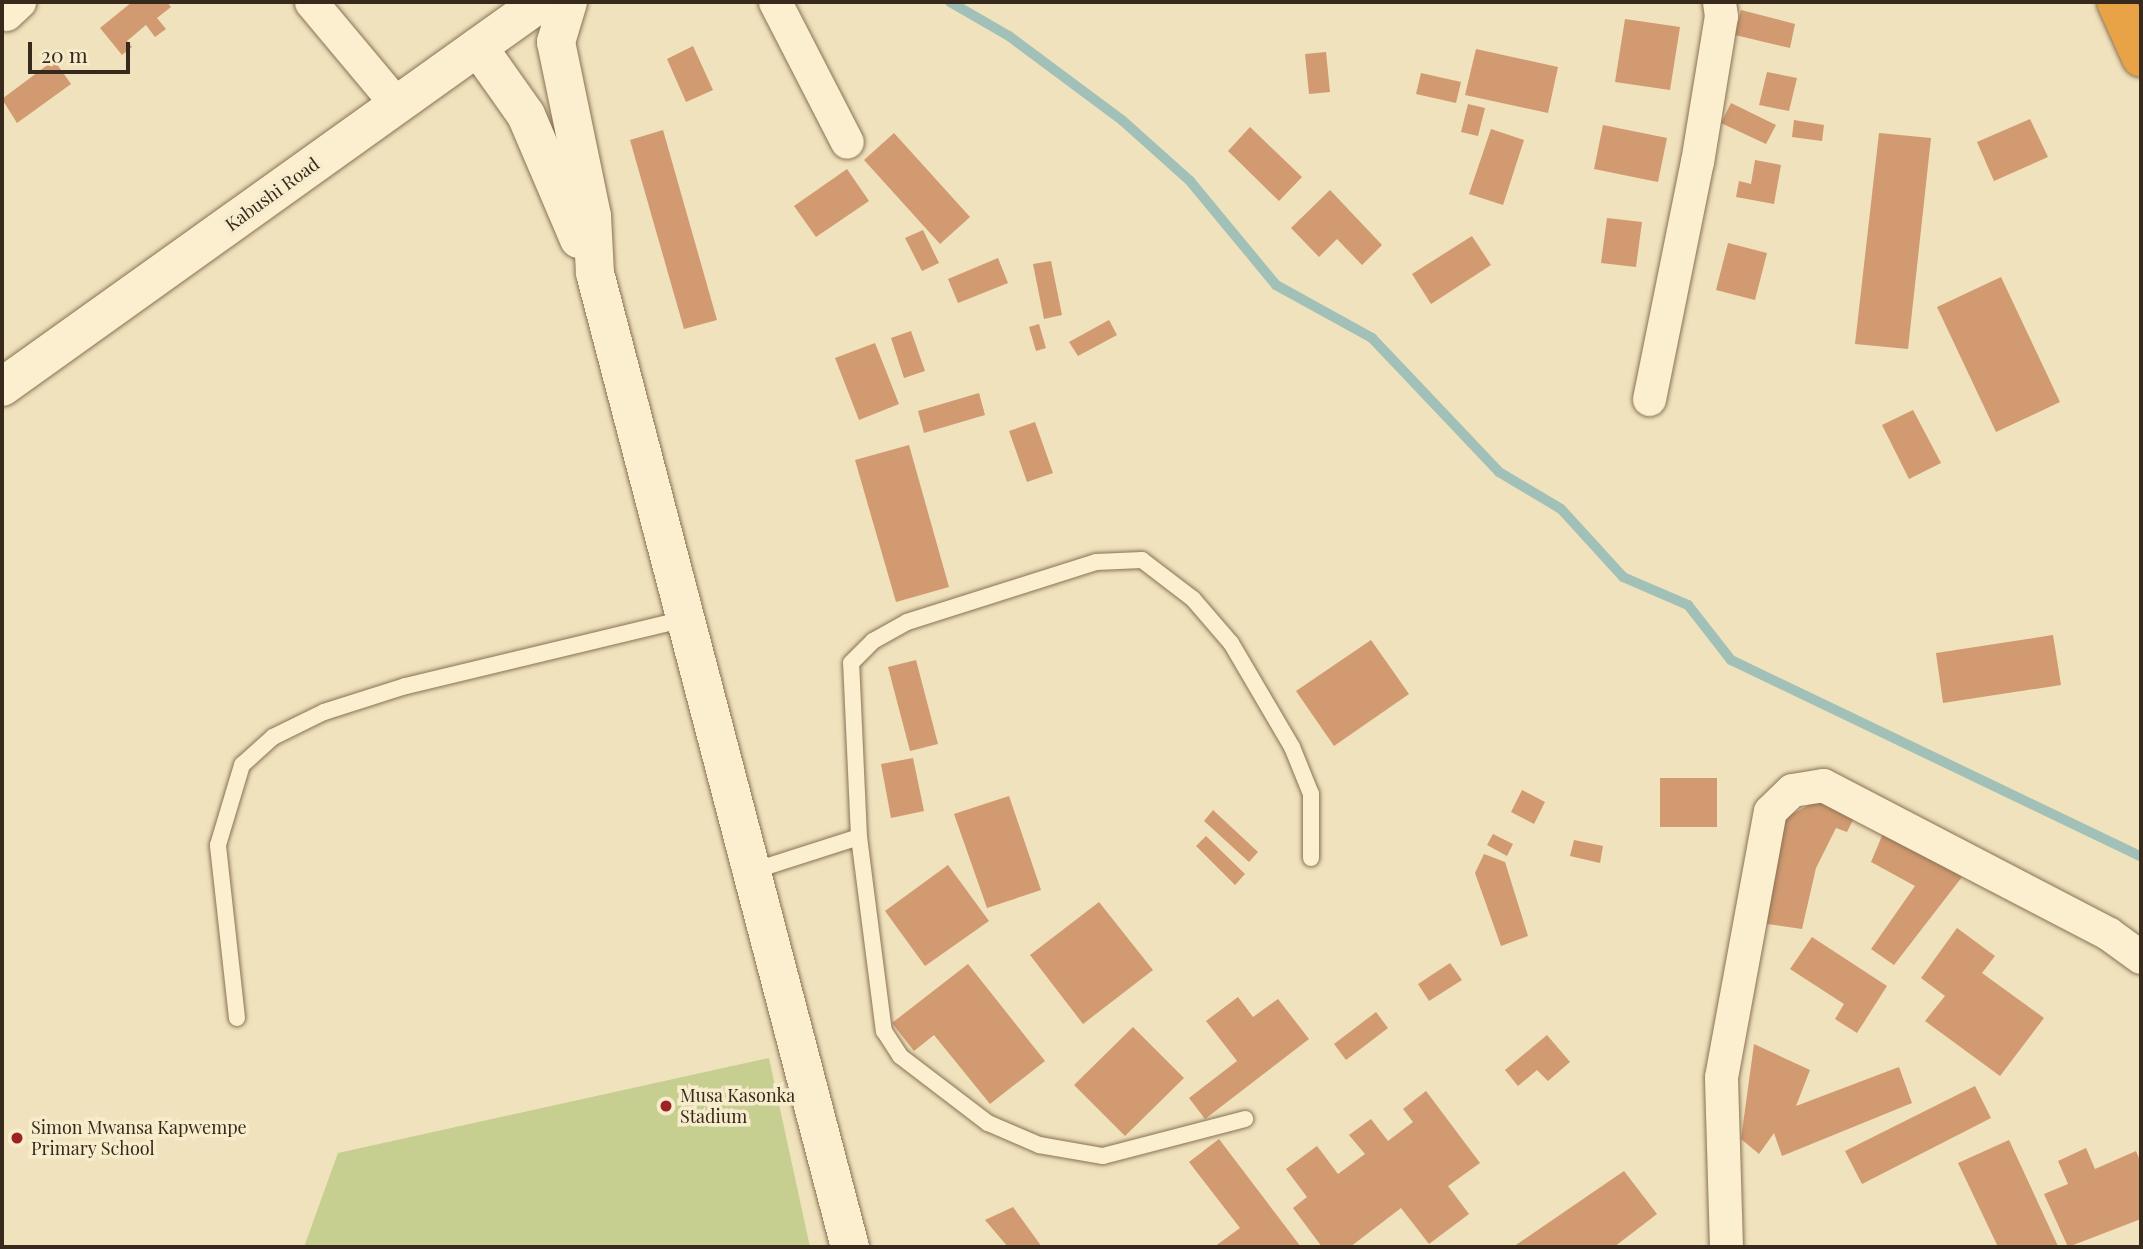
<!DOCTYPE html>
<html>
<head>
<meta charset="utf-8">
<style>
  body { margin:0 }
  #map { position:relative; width:2143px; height:1249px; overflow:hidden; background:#f0e2bc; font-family:"Playfair Display",serif }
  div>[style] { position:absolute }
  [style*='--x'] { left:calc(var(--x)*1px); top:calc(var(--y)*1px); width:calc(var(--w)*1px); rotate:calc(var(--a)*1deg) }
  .green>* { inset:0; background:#c6cf90 }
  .stream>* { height:10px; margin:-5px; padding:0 5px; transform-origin:5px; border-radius:5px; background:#a1c1b8 }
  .building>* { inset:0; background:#d19a70 }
  .roads { filter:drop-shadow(0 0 2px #897255) drop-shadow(0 0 2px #897255) }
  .lane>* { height:16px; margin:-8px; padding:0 8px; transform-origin:8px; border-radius:8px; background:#fbefd0 }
  .street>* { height:33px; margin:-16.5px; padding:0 16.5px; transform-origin:16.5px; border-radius:16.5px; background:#fbefd0 }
  .secondary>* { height:38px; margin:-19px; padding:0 19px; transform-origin:19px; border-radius:19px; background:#fbefd0 }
  .highway>* { height:38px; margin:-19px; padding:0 19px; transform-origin:19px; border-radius:19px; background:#e7a346 }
  .dots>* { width:19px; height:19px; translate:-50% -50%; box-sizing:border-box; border:4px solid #f7eccc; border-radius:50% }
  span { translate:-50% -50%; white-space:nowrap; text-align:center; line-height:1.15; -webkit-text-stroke:7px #f7eccc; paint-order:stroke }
  .street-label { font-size:18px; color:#37291b }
  .poi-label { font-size:18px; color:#37291b }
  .left { translate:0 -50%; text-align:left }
  .frame { position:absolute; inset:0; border:4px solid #37291b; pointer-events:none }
  .scale { position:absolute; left:28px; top:42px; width:102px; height:32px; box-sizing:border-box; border:4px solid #37291b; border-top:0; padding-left:9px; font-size:21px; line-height:24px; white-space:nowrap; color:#37291b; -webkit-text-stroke:5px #f7eccc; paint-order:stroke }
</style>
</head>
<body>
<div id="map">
  <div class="green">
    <i style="clip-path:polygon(769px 1058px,810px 1247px,304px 1247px,338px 1153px)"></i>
  </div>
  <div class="stream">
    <i style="--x:950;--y:2;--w:68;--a:30"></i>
    <i style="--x:1009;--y:36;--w:142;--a:36.7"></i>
    <i style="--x:1123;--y:121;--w:90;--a:41.8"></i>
    <i style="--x:1190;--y:181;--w:135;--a:50.4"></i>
    <i style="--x:1276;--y:285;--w:110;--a:28.9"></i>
    <i style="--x:1372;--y:338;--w:185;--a:46.5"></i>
    <i style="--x:1499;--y:472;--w:72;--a:30.8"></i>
    <i style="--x:1561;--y:509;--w:92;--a:47.6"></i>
    <i style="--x:1623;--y:577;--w:71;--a:23.3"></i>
    <i style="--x:1688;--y:605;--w:70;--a:52"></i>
    <i style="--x:1731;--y:660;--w:454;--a:25.6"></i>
  </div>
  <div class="building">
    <i style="clip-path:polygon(132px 2px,167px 2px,171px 7px,157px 18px,166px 29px,155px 37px,146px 25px,127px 41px,132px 47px,122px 55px,100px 28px)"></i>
    <i style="clip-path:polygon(1741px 10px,1795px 24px,1790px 48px,1735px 35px)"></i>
    <i style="clip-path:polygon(1625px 19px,1680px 27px,1670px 90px,1615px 82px)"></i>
    <i style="clip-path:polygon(693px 46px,713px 90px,686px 102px,667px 59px)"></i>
    <i style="clip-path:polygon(1476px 49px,1558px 67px,1548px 113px,1465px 95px)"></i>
    <i style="clip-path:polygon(1326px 52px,1330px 92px,1309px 94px,1305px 54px)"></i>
    <i style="clip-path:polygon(54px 60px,71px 84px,17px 123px,2px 99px)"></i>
    <i style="clip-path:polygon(1767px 72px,1797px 78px,1789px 111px,1759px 105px)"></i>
    <i style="clip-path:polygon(1421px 73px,1461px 82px,1456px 103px,1416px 94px)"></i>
    <i style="clip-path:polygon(1731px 103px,1776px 125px,1766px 144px,1721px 123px)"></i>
    <i style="clip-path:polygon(1468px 104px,1485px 108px,1478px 136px,1461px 132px)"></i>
    <i style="clip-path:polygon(2030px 119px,2048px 157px,1994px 181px,1977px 142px)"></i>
    <i style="clip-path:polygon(1794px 120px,1824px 125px,1822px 141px,1792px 137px)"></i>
    <i style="clip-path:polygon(1603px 125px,1667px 138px,1658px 182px,1594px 169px)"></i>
    <i style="clip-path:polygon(1250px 127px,1302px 177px,1279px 201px,1228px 151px)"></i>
    <i style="clip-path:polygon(1491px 129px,1524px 140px,1503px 205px,1469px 194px)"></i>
    <i style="clip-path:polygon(663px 130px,717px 320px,684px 329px,630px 140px)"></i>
    <i style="clip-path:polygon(894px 133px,970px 217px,940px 244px,864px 160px)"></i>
    <i style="clip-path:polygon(1879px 133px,1931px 138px,1908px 349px,1855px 344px)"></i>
    <i style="clip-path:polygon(1755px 160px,1781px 165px,1774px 204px,1736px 197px,1739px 181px,1751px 184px)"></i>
    <i style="clip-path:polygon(847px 169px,869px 201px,816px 237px,794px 206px)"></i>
    <i style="clip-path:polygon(1330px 190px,1382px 245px,1362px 265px,1337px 239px,1319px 257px,1291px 228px)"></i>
    <i style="clip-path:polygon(1607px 218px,1642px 222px,1636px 267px,1601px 263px)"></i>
    <i style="clip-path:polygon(923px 230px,939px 263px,922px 271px,905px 238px)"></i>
    <i style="clip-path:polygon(1472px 236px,1491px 265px,1431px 304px,1412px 274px)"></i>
    <i style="clip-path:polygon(1728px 243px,1767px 253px,1755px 300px,1716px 290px)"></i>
    <i style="clip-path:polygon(998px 258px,1008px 283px,958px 303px,948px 279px)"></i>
    <i style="clip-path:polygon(1051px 261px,1062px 315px,1044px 319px,1033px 264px)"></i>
    <i style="clip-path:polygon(2001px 277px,2060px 402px,1996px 432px,1937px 307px)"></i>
    <i style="clip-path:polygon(1109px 320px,1117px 335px,1078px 356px,1069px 342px)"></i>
    <i style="clip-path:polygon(1039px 324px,1046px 348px,1036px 351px,1029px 327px)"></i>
    <i style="clip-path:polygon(911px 331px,925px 371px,904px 378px,891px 338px)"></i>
    <i style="clip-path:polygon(875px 343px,899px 404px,859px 420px,835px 358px)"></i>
    <i style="clip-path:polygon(979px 393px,985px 415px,924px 433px,918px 411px)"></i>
    <i style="clip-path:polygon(1913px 410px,1941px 463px,1909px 479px,1882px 425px)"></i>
    <i style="clip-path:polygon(1035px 422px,1053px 473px,1027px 482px,1009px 431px)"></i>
    <i style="clip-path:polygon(909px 445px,949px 587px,896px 602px,855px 460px)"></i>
    <i style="clip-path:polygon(2053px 635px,2061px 685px,1943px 703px,1936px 653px)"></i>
    <i style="clip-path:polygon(1371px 640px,1409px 694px,1334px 746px,1296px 691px)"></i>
    <i style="clip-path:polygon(916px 660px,938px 744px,910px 751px,888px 667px)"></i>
    <i style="clip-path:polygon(913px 758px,924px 811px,891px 818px,881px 764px)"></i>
    <i style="clip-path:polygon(1660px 778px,1717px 778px,1717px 827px,1660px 827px)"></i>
    <i style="clip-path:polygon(1522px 790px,1545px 802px,1534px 824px,1511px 812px)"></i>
    <i style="clip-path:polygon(1009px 796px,1041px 890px,987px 908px,954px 814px)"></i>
    <i style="clip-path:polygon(1820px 799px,1855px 816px,1847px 832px,1836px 828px,1816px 868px,1802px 929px,1767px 924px,1781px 820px)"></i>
    <i style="clip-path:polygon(1213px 810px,1258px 852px,1249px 862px,1204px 821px)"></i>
    <i style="clip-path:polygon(1884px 831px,1962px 877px,1894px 965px,1871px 949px,1915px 886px,1871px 862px)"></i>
    <i style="clip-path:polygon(1493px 834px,1513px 844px,1507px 856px,1487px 845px)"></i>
    <i style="clip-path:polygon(1206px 836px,1245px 874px,1235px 885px,1196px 846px)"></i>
    <i style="clip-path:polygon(1574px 840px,1603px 846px,1600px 863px,1570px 856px)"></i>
    <i style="clip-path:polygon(1484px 854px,1505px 862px,1528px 936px,1501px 946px,1475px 873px)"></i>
    <i style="clip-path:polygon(948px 865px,989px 921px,925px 966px,885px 911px)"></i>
    <i style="clip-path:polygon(1099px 902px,1153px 970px,1083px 1024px,1030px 955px)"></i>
    <i style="clip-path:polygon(1957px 928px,1995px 956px,1982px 973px,2044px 1018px,2000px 1076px,1925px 1021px,1945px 996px,1921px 978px)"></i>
    <i style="clip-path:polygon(1812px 937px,1887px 986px,1857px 1033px,1835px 1019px,1844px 1004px,1790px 969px)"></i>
    <i style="clip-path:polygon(1450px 963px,1462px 980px,1429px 1001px,1418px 984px)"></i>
    <i style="clip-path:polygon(968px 964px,1045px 1061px,990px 1104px,934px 1035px,914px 1051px,892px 1023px)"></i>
    <i style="clip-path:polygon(1238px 997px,1253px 1017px,1278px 999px,1309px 1039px,1205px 1119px,1189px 1098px,1237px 1061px,1206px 1021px)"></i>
    <i style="clip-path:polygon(1376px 1012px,1388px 1028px,1346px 1060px,1334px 1044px)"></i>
    <i style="clip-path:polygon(1133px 1027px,1184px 1078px,1125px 1136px,1074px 1085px)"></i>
    <i style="clip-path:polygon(1547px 1035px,1570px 1062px,1548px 1081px,1537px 1070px,1518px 1086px,1505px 1070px)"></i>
    <i style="clip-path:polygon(1754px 1044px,1810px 1070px,1796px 1106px,1899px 1067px,1912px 1103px,1782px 1156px,1774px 1133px,1759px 1154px,1741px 1139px)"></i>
    <i style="clip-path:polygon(1975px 1086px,1991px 1118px,1862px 1184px,1845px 1151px)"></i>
    <i style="clip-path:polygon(1426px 1091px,1480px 1163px,1448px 1186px,1469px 1214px,1429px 1244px,1401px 1208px,1350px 1247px,1322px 1247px,1293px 1208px,1307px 1197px,1286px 1169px,1317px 1146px,1338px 1174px,1365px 1154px,1349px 1135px,1371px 1119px,1388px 1141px,1413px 1122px,1403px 1109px)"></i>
    <i style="clip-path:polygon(1219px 1139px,1301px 1247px,1214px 1247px,1240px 1228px,1189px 1162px)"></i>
    <i style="clip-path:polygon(2009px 1140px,2058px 1246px,2056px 1247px,1998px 1247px,1958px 1163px)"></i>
    <i style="clip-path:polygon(2086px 1148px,2095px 1169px,2136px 1151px,2141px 1163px,2141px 1219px,2068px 1247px,2044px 1194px,2068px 1184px,2058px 1161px)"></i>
    <i style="clip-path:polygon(1624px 1171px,1657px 1214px,1614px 1247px,1513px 1247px)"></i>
    <i style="clip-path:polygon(1013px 1207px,1042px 1247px,1008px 1247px,985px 1220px)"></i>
  </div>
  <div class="roads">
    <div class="lane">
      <i style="--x:859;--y:837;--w:196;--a:82.7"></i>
      <i style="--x:884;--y:1031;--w:30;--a:57"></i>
      <i style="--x:900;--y:1056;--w:111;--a:37.3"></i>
      <i style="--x:988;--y:1123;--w:56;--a:23.3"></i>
      <i style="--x:1039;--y:1145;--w:65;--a:9.8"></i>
      <i style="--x:1103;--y:1156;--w:147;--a:-14.6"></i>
      <i style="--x:753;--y:871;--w:111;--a:-17.8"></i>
      <i style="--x:859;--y:837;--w:174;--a:-92.6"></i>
      <i style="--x:851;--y:663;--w:31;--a:-45"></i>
      <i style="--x:873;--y:641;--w:39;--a:-29"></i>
      <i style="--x:907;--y:622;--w:198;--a:-17.6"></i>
      <i style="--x:1096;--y:562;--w:46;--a:-2.5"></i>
      <i style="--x:1142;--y:560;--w:64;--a:37.4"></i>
      <i style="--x:1193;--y:599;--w:58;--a:49.2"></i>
      <i style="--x:1231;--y:643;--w:121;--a:59.6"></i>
      <i style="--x:1292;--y:747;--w:51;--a:68"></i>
      <i style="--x:1311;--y:794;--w:64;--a:90"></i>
      <i style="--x:237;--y:1018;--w:174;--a:-96.3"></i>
      <i style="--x:218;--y:845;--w:84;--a:-73.3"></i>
      <i style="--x:242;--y:765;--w:42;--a:-42.1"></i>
      <i style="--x:273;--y:737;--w:57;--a:-26.1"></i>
      <i style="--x:324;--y:712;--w:86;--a:-17.6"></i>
      <i style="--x:406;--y:686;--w:288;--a:-13.5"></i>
    </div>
    <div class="street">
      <i style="--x:311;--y:2;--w:134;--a:50.1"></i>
      <i style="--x:775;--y:2;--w:157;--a:62.8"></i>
      <i style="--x:6;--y:14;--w:18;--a:-43"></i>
      <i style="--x:1649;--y:399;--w:242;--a:-78.6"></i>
      <i style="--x:1697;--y:162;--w:148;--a:-80.7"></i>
      <i style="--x:1721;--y:16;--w:14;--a:-98"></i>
      <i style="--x:1726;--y:1247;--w:170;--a:-91.7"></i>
      <i style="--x:1721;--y:1077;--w:270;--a:-79.6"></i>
      <i style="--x:1770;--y:811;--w:30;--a:-44"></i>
      <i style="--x:1792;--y:790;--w:31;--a:-9"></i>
      <i style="--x:1823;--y:785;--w:322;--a:27.5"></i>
      <i style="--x:2109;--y:934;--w:39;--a:36"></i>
    </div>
    <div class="secondary">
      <i style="--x:568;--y:2;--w:42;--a:106.7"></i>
      <i style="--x:556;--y:42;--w:178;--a:78.3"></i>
      <i style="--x:592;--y:216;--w:57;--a:87"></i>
      <i style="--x:595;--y:273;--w:1007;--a:75.33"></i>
      <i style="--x:478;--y:47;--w:83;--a:54.8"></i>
      <i style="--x:526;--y:115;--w:135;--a:66.9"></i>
      <i style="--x:2;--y:387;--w:662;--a:-35.54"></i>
    </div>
    <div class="highway">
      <i style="--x:2116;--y:2;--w:61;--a:65.9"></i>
    </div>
  </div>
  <div class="dots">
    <i style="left:666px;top:1106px;background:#9c2321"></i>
    <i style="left:17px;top:1138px;background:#9c2321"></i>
  </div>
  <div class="street-label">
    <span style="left:272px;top:194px;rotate:-36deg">Kabushi Road</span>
  </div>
  <div class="poi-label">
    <span class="left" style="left:680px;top:1106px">Musa Kasonka<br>Stadium</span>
    <span class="left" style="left:31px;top:1138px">Simon Mwansa Kapwempe<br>Primary School</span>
  </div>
  <div class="frame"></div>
  <div class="scale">20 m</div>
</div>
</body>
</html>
